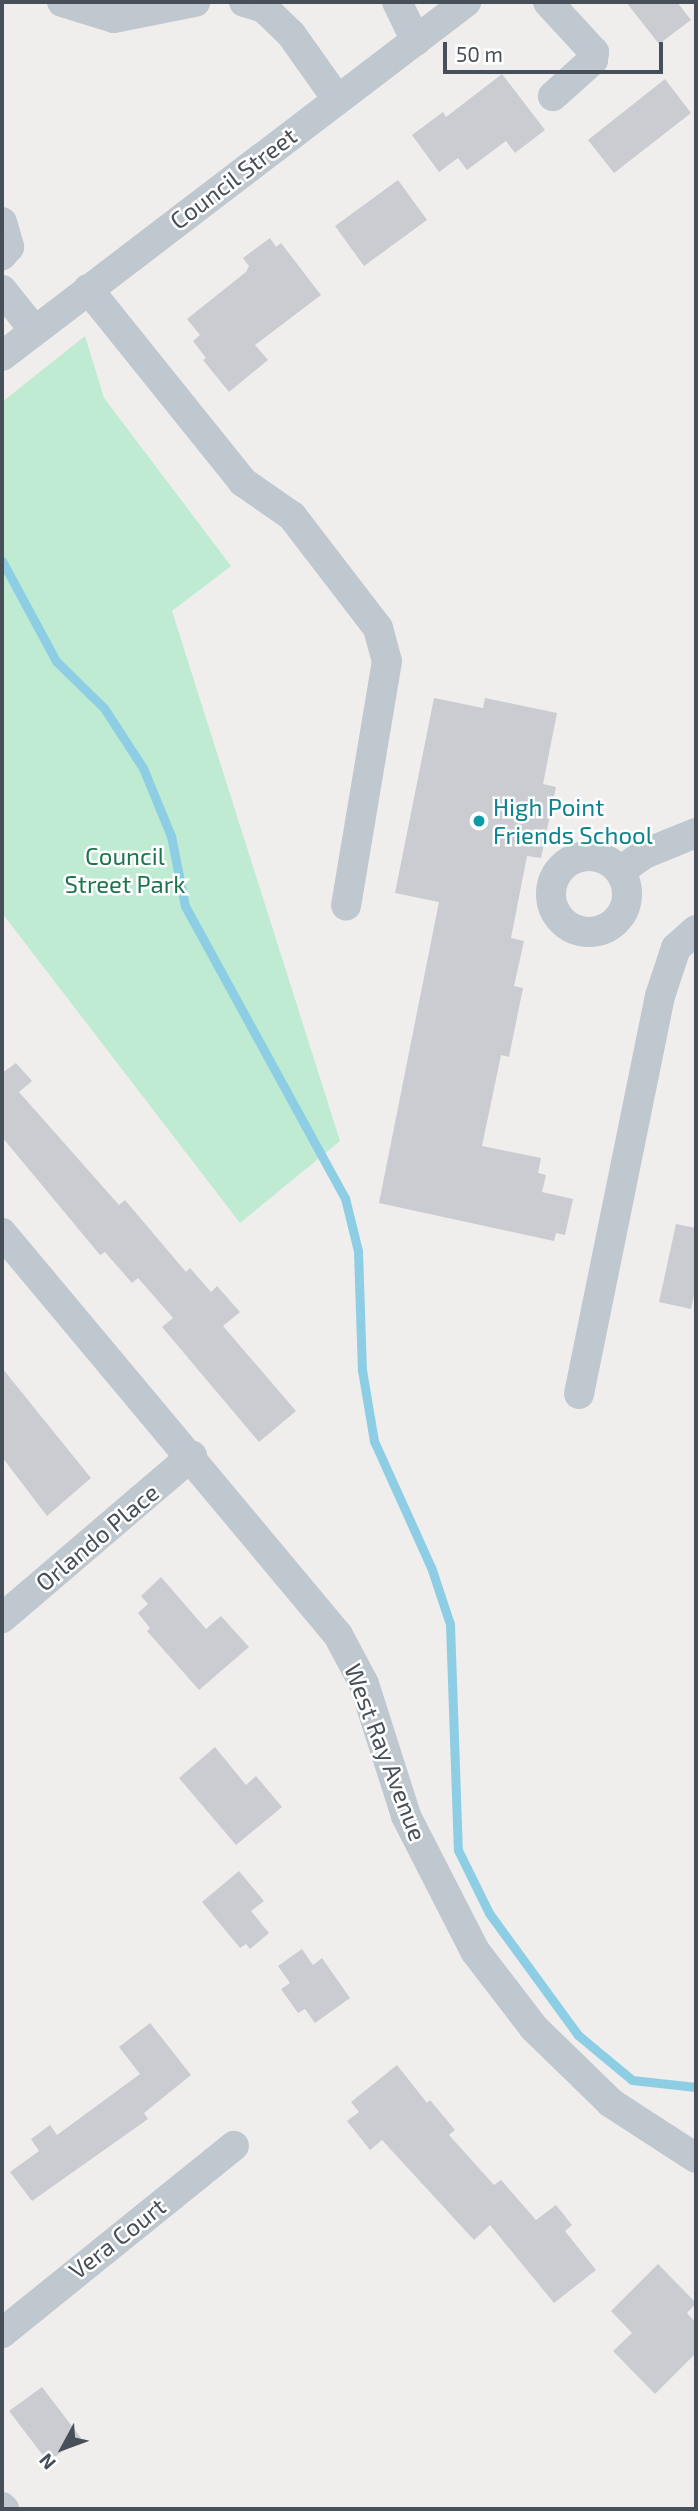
<!DOCTYPE html>
<html>
<head>
<meta charset="utf-8">
<style>
  body { margin:0 }
  #map { position:relative; width:698px; height:2511px; overflow:hidden; background:#f0eded; font-family:"Exo 2",sans-serif }
  div>[style] { position:absolute }
  [style*='--x'] { left:calc(var(--x)*1px); top:calc(var(--y)*1px); width:calc(var(--w)*1px); rotate:calc(var(--a)*1deg) }
  .green>* { inset:0; background:#beebd2 }
  .stream>* { height:9px; margin:-4.5px; padding:0 4.5px; transform-origin:4.5px; border-radius:4.5px; background:#8dcee5 }
  .building>* { inset:0; background:#caccd2 }
  .minor>* { height:30px; margin:-15px; padding:0 15px; transform-origin:15px; border-radius:15px; background:#bfc7cf }
  .minor>.ring { margin:-15px; padding:0; box-sizing:content-box; background:none; border:30px solid #bfc7cf; border-radius:50% }
  .dots>* { width:19px; height:19px; translate:-50% -50%; box-sizing:border-box; border:4px solid #fff; border-radius:50% }
  span { translate:-50% -50%; white-space:nowrap; text-align:center; line-height:1.15; -webkit-text-stroke:5px #fff; paint-order:stroke }
  .street-label { font-size:24px; color:#474f59 }
  .culture-label { font-size:24px; color:#0d838f }
  .left { translate:0 -50%; text-align:left }
  .park-label { font-size:24px; color:#1d754e }
  .frame { position:absolute; inset:0; border:4px solid #474f59; pointer-events:none }
  .north { position:absolute; left:28px; top:2413px; width:70px; height:70px; -webkit-text-stroke:5px #fff; paint-order:stroke; rotate:229deg; font-size:19px; font-weight:700; line-height:28px; text-align:center; color:#474f59 }
  .north::after { content:''; display:block; margin:auto; width:24px; height:32px; background:#474f59; clip-path:polygon(50% 0,100% 100%,50% 72%,0 100%) }
  .scale { position:absolute; left:443px; top:42px; width:220px; height:32px; box-sizing:border-box; border:4px solid #474f59; border-top:0; padding-left:9px; font-size:21px; line-height:24px; white-space:nowrap; color:#474f59; -webkit-text-stroke:5px #fff; paint-order:stroke }
</style>
</head>
<body>
<div id="map">
  <div class="green">
    <i style="clip-path:polygon(85px 336px,104px 398px,231px 566px,172px 611px,340px 1141px,240px 1223px,2px 913px,2px 402px)"></i>
  </div>
  <div class="stream">
    <i style="--x:2;--y:561;--w:114;--a:61.6"></i>
    <i style="--x:56;--y:661;--w:67;--a:44.4"></i>
    <i style="--x:104;--y:708;--w:72;--a:57"></i>
    <i style="--x:143;--y:768;--w:74;--a:67.6"></i>
    <i style="--x:171;--y:836;--w:71;--a:78.7"></i>
    <i style="--x:185;--y:906;--w:333;--a:61.3"></i>
    <i style="--x:345;--y:1198;--w:55;--a:76.2"></i>
    <i style="--x:358;--y:1251;--w:119;--a:88.1"></i>
    <i style="--x:362;--y:1370;--w:72;--a:80.4"></i>
    <i style="--x:374;--y:1441;--w:138;--a:65.7"></i>
    <i style="--x:431;--y:1567;--w:60;--a:71.6"></i>
    <i style="--x:450;--y:1624;--w:226;--a:88"></i>
    <i style="--x:458;--y:1850;--w:70;--a:63.8"></i>
    <i style="--x:489;--y:1913;--w:151;--a:53.9"></i>
    <i style="--x:578;--y:2035;--w:70;--a:39.8"></i>
    <i style="--x:632;--y:2080;--w:64;--a:6.2"></i>
  </div>
  <div class="building">
    <i style="clip-path:polygon(626px 2px,677px 2px,691px 20px,659px 44px)"></i>
    <i style="clip-path:polygon(502px 74px,545px 130px,515px 153px,506px 141px,467px 170px,458px 158px,439px 172px,412px 135px,443px 112px,446px 117px)"></i>
    <i style="clip-path:polygon(665px 79px,691px 113px,614px 173px,588px 140px)"></i>
    <i style="clip-path:polygon(398px 180px,427px 220px,364px 266px,335px 226px)"></i>
    <i style="clip-path:polygon(270px 238px,276px 247px,281px 243px,321px 295px,255px 345px,268px 360px,229px 392px,203px 360px,206px 358px,193px 341px,200px 335px,187px 319px,246px 272px,249px 266px,243px 258px)"></i>
    <i style="clip-path:polygon(434px 698px,483px 708px,485px 698px,557px 713px,543px 784px,556px 787px,541px 858px,527px 856px,511px 938px,524px 941px,514px 986px,523px 988px,509px 1057px,501px 1055px,482px 1146px,541px 1158px,538px 1173px,546px 1175px,542px 1192px,573px 1199px,565px 1235px,556px 1233px,554px 1241px,379px 1203px,439px 902px,395px 893px)"></i>
    <i style="clip-path:polygon(16px 1063px,32px 1081px,19px 1092px,119px 1205px,125px 1200px,186px 1272px,190px 1268px,211px 1292px,217px 1286px,240px 1312px,223px 1326px,296px 1411px,259px 1442px,162px 1327px,173px 1318px,138px 1278px,132px 1283px,105px 1252px,100px 1255px,2px 1137px,2px 1073px)"></i>
    <i style="clip-path:polygon(676px 1224px,696px 1228px,696px 1286px,691px 1309px,659px 1302px)"></i>
    <i style="clip-path:polygon(2px 1368px,91px 1478px,47px 1516px,2px 1457px)"></i>
    <i style="clip-path:polygon(161px 1577px,206px 1629px,221px 1616px,249px 1647px,199px 1690px,147px 1631px,150px 1628px,138px 1613px,148px 1604px,141px 1596px)"></i>
    <i style="clip-path:polygon(215px 1747px,246px 1785px,256px 1776px,282px 1807px,236px 1845px,179px 1778px)"></i>
    <i style="clip-path:polygon(239px 1871px,264px 1901px,251px 1911px,269px 1933px,250px 1949px,246px 1944px,240px 1948px,202px 1902px)"></i>
    <i style="clip-path:polygon(302px 1949px,313px 1965px,322px 1958px,350px 1998px,315px 2023px,305px 2009px,298px 2013px,281px 1989px,290px 1983px,278px 1966px)"></i>
    <i style="clip-path:polygon(150px 2023px,191px 2075px,144px 2113px,148px 2119px,32px 2201px,10px 2172px,39px 2151px,31px 2139px,50px 2125px,57px 2135px,140px 2074px,119px 2047px)"></i>
    <i style="clip-path:polygon(397px 2065px,427px 2103px,430px 2100px,455px 2130px,449px 2135px,494px 2185px,501px 2180px,536px 2220px,556px 2205px,572px 2225px,565px 2231px,596px 2270px,554px 2303px,490px 2225px,474px 2240px,382px 2140px,370px 2150px,347px 2121px,359px 2112px,351px 2102px)"></i>
    <i style="clip-path:polygon(658px 2264px,696px 2303px,687px 2313px,696px 2323px,696px 2353px,655px 2394px,613px 2351px,632px 2333px,611px 2311px)"></i>
    <i style="clip-path:polygon(42px 2387px,81px 2438px,48px 2462px,9px 2411px)"></i>
  </div>
  <div class="minor">
    <i style="--x:62;--y:2;--w:54;--a:17.1"></i>
    <i style="--x:114;--y:18;--w:83;--a:-11.2"></i>
    <i style="--x:244;--y:2;--w:21;--a:17"></i>
    <i style="--x:264;--y:8;--w:37;--a:44"></i>
    <i style="--x:291;--y:34;--w:80;--a:54.7"></i>
    <i style="--x:397;--y:2;--w:43;--a:64"></i>
    <i style="--x:548;--y:2;--w:68;--a:47.4"></i>
    <i style="--x:594;--y:52;--w:8;--a:97"></i>
    <i style="--x:593;--y:60;--w:54;--a:138"></i>
    <i style="--x:2;--y:222;--w:26;--a:74"></i>
    <i style="--x:9;--y:247;--w:11;--a:131"></i>
    <i style="--x:88;--y:289;--w:248;--a:51.2"></i>
    <i style="--x:243;--y:482;--w:60;--a:34.8"></i>
    <i style="--x:292;--y:516;--w:141;--a:52.5"></i>
    <i style="--x:378;--y:628;--w:34;--a:75"></i>
    <i style="--x:387;--y:661;--w:248;--a:99.5"></i>
    <i style="--x:2;--y:290;--w:51;--a:51.3"></i>
    <i style="--x:2;--y:356;--w:584;--a:-37.34"></i>
    <i class="ring" style="left:551px;top:856px;width:46px;height:46px"></i>
    <i style="--x:620;--y:871;--w:29;--a:-35"></i>
    <i style="--x:644;--y:854;--w:56;--a:-22"></i>
    <i style="--x:2;--y:1233;--w:524;--a:50.11"></i>
    <i style="--x:338;--y:1635;--w:55;--a:62"></i>
    <i style="--x:364;--y:1684;--w:139;--a:72.3"></i>
    <i style="--x:406;--y:1816;--w:152;--a:62.9"></i>
    <i style="--x:475;--y:1951;--w:97;--a:52.5"></i>
    <i style="--x:534;--y:2028;--w:107;--a:44.2"></i>
    <i style="--x:611;--y:2103;--w:101;--a:32.9"></i>
    <i style="--x:579;--y:1394;--w:406;--a:-78.5"></i>
    <i style="--x:660;--y:996;--w:51;--a:-71.6"></i>
    <i style="--x:676;--y:948;--w:27;--a:-42"></i>
    <i style="--x:2;--y:1618;--w:250;--a:-40.5"></i>
    <i style="--x:2;--y:2333;--w:298;--a:-38.9"></i>
    <i style="--x:2;--y:2507;--w:3;--a:45"></i>
  </div>
  <div class="dots">
    <i style="left:479px;top:821px;background:#0f9aa8"></i>
  </div>
  <div class="street-label">
    <span style="left:233px;top:178px;rotate:-37deg">Council Street</span>
    <span style="left:97px;top:1537px;rotate:-40deg">Orlando Place</span>
    <span style="left:386px;top:1752px;rotate:69deg">West Ray Avenue</span>
    <span style="left:117px;top:2238px;rotate:-38deg">Vera Court</span>
  </div>
  <div class="culture-label">
    <span class="left" style="left:493px;top:821px">High Point<br>Friends School</span>
  </div>
  <div class="park-label">
    <span style="left:125px;top:870px">Council<br>Street Park</span>
  </div>
  <div class="frame"></div>
  <div class="north">N</div>
  <div class="scale">50 m</div>
</div>
</body>
</html>
